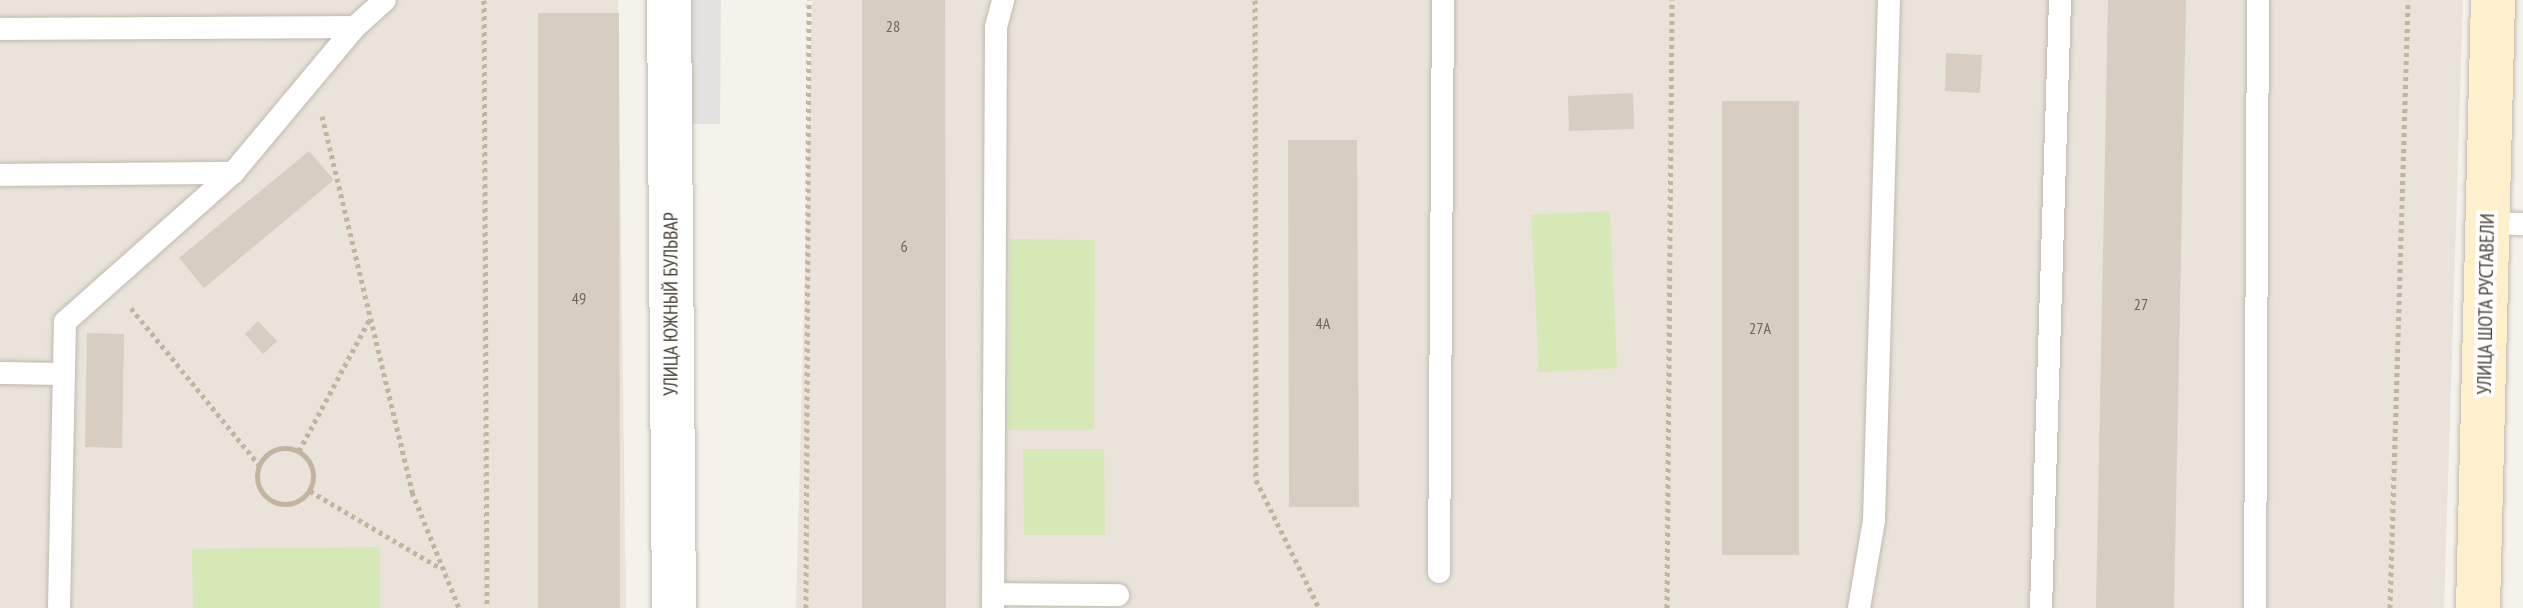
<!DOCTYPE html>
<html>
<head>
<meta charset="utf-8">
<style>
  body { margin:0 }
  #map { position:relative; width:2523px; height:608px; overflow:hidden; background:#f5f2ec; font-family:"PT Sans Narrow",sans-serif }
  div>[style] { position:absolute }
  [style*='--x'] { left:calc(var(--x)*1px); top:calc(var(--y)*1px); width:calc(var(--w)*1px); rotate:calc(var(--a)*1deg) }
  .residential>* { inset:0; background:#e9e3da }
  .green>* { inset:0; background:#d5e8b6 }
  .parking>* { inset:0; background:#e4e2e0 }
  .building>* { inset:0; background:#d7cdc1 }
  .path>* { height:5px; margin-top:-2.5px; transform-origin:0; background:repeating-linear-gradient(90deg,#c3b49f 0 4px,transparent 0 8px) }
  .path>.ring { margin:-2.5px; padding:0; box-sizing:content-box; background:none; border:5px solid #c3b49f; border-radius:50% }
  .roads { filter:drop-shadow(0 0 2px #c1b9ae) drop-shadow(0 0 2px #c1b9ae) }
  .lane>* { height:22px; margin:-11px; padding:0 11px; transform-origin:11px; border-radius:11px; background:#fff }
  .street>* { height:44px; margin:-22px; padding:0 22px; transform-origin:22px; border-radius:22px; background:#fff }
  .secondary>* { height:44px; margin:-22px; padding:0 22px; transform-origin:22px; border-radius:22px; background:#feefcd }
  span { translate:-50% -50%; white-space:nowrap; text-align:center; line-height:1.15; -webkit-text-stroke:8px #fff; paint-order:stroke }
  .number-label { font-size:16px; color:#6d655b }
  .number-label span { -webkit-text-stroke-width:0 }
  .street-label { font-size:20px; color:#4a4239 }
</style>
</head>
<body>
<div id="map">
  <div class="residential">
    <i style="clip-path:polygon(0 0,618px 0,626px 608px,0 608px)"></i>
    <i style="clip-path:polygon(812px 0,2463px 0,2444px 608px,796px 608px)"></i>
  </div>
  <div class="green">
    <i style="clip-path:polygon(1610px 211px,1617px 368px,1539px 372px,1531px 215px)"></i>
    <i style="clip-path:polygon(1010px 239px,1095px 240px,1094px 430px,1008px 430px)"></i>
    <i style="clip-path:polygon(1023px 449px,1104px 449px,1105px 535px,1024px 535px)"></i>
    <i style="clip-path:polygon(380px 547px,380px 608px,193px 608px,192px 549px)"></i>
  </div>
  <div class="parking">
    <i style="clip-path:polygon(690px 0,721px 0,720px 124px,689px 124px)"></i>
  </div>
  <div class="building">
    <i style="clip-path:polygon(862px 0,945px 0,946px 608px,862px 608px)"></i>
    <i style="clip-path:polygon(2108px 0,2186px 0,2174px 608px,2096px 608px)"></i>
    <i style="clip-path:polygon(538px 13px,619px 13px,620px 608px,538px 608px)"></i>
    <i style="clip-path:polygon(1946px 53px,1982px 55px,1980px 93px,1945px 91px)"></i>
    <i style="clip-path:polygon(1633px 93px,1634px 129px,1569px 131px,1568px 96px)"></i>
    <i style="clip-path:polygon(1722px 101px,1799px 101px,1799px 555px,1722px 555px)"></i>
    <i style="clip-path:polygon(1288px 140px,1357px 140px,1359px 507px,1289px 507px)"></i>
    <i style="clip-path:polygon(309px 151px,334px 180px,204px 288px,179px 258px)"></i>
    <i style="clip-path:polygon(258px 321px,277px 341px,263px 354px,245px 334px)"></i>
    <i style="clip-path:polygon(87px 333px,124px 334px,122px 448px,85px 447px)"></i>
  </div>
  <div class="path">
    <i style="--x:484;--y:0;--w:608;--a:89.72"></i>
    <i style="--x:1255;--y:0;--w:480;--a:89.9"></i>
    <i style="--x:1256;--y:480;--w:143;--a:63.8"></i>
    <i style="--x:322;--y:116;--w:387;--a:76.5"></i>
    <i style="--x:412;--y:492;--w:125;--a:67.9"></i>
    <i style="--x:131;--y:308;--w:203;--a:50.8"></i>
    <i class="ring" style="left:257px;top:448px;width:51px;height:51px"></i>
    <i style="--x:299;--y:451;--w:152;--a:-61.8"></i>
    <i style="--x:310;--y:491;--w:151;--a:30.6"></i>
    <i style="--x:806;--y:608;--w:608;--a:-89.72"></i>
    <i style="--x:1667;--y:608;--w:608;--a:-89.53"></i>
    <i style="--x:2390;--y:608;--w:608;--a:-88.3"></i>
  </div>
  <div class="roads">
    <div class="lane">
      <i style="--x:0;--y:29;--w:355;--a:-0.3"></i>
      <i style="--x:0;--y:175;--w:233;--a:-0.5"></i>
      <i style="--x:2488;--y:223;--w:35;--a:2"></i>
      <i style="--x:0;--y:373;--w:64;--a:0.9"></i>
      <i style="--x:1439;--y:572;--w:572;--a:-89.6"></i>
      <i style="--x:993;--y:594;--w:125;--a:0.5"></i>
      <i style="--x:59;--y:608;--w:286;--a:-88.8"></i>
      <i style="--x:65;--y:322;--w:225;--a:-41.6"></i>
      <i style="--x:233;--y:173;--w:190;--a:-50.1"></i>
      <i style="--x:355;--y:27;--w:40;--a:-42"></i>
      <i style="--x:993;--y:608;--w:581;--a:-89.7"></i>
      <i style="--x:996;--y:27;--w:28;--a:-75"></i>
      <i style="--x:1859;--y:608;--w:89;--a:-80.3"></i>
      <i style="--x:1874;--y:520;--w:520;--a:-88.35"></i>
      <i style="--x:2041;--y:608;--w:608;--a:-88.21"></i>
      <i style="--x:2255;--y:608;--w:608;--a:-89.72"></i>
    </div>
    <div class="street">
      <i style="--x:669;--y:0;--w:608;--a:89.53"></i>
    </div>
    <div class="secondary">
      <i style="--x:2478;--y:608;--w:608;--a:-88.59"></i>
    </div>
  </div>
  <div class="number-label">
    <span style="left:893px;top:26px">28</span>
    <span style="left:904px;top:246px">6</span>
    <span style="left:579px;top:298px">49</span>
    <span style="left:2141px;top:304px">27</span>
    <span style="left:1323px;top:323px">4А</span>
    <span style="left:1760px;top:328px">27А</span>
  </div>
  <div class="street-label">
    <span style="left:671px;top:304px;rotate:-90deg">УЛИЦА ЮЖНЫЙ БУЛЬВАР</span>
    <span style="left:2486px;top:304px;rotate:-89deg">УЛИЦА ШОТА РУСТАВЕЛИ</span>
  </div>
</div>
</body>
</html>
